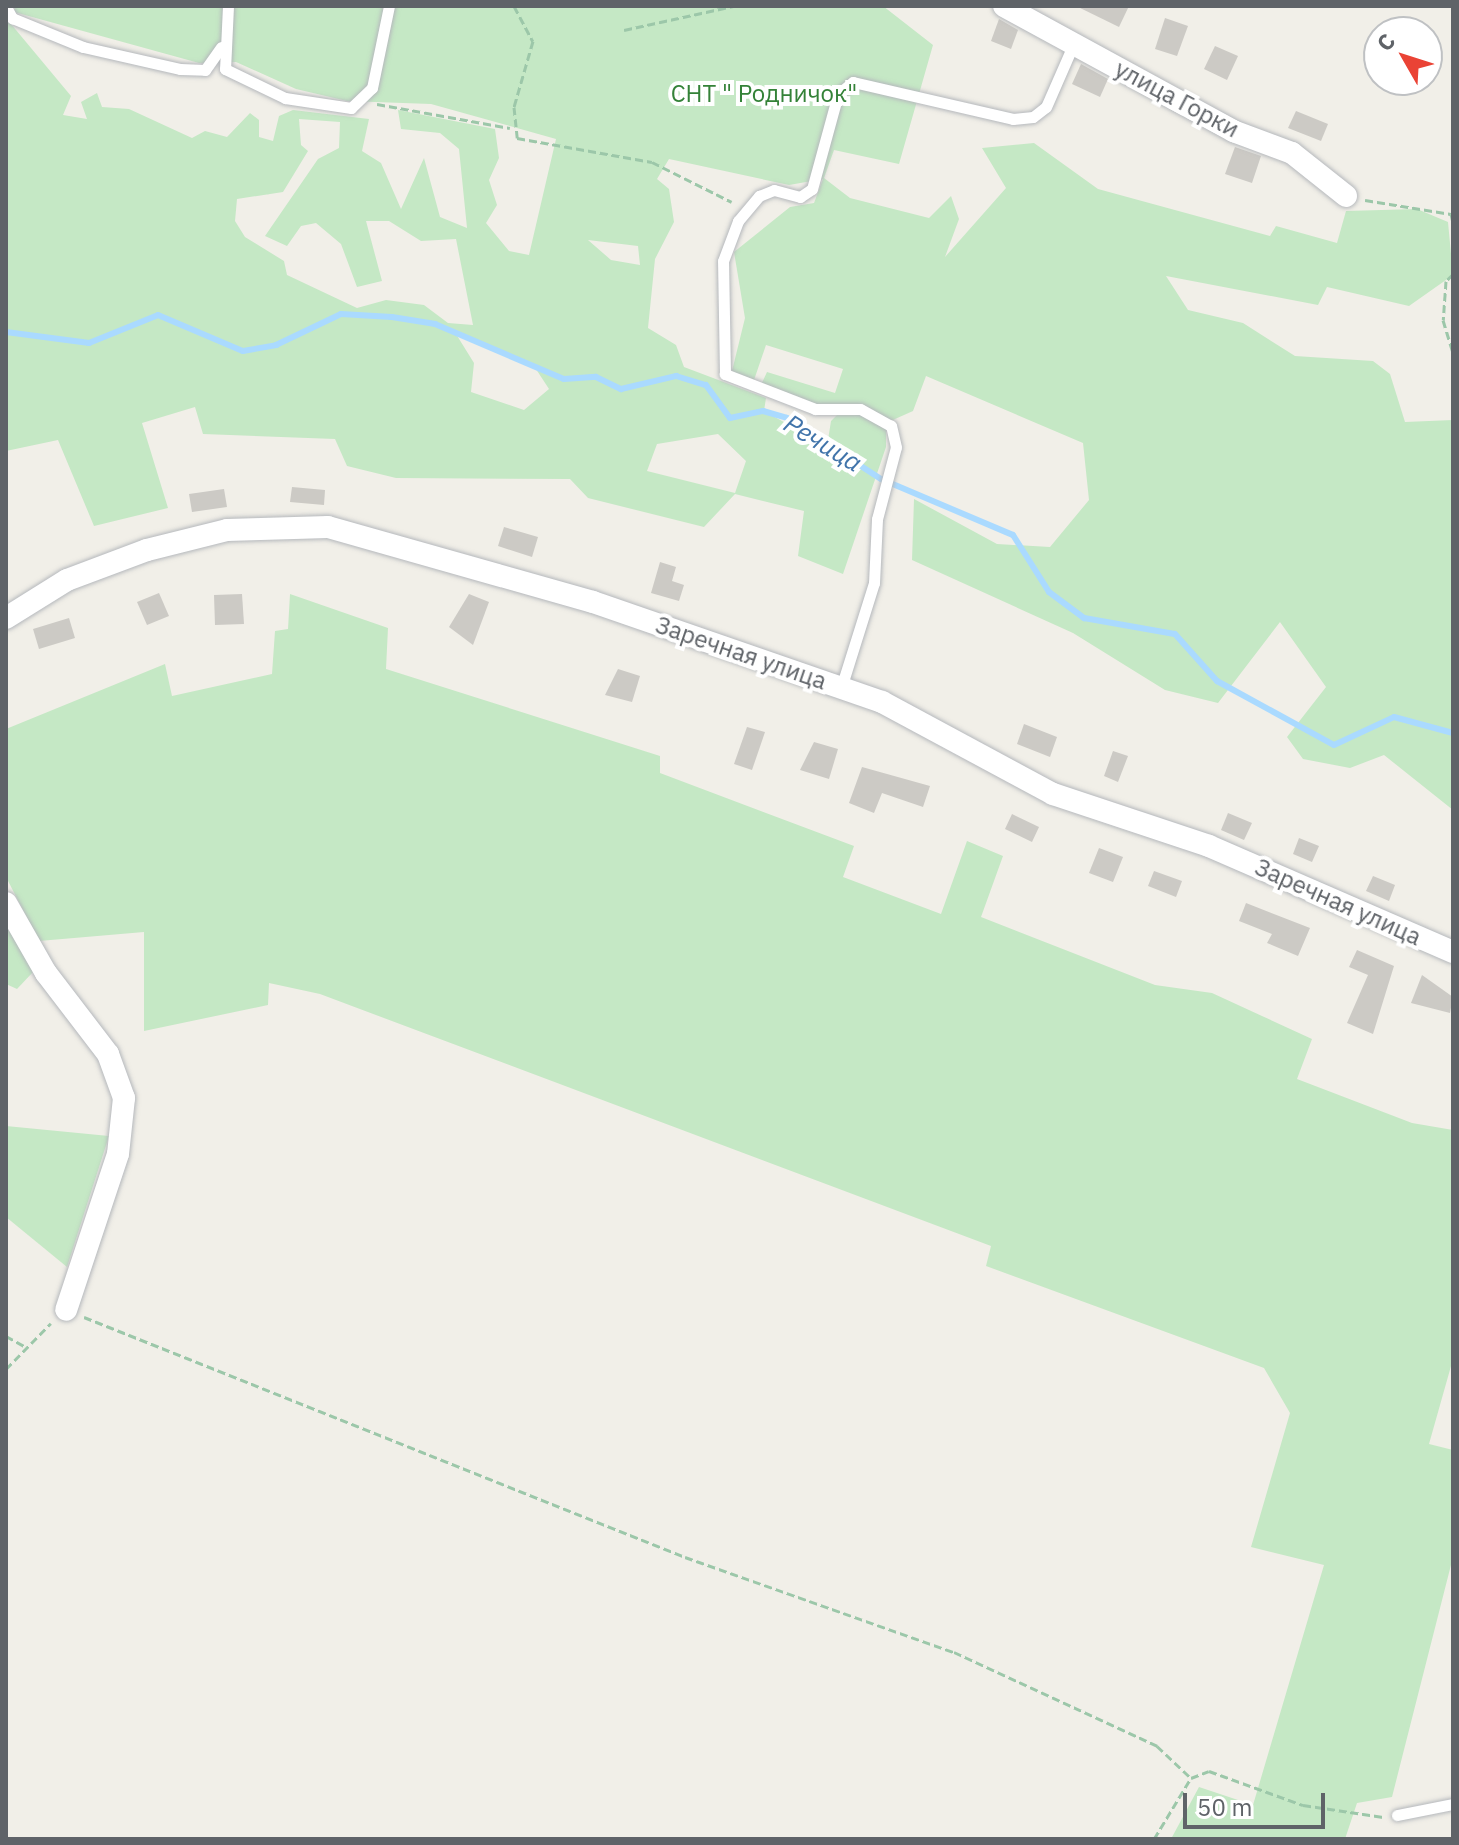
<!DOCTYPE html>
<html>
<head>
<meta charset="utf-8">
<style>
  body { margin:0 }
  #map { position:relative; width:1459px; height:1845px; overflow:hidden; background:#f1efe8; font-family:"IBM Plex Sans",sans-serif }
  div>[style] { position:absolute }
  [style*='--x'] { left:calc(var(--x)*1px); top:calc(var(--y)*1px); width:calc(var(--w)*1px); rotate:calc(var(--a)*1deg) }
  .green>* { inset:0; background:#c5e8c5 }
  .stream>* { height:6px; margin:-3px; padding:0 3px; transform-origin:3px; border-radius:3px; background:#aadaff }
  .building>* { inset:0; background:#cccac5 }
  .path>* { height:3px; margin-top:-1.5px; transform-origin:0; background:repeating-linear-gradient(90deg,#9cc7a9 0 8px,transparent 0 12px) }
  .roads { filter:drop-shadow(0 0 2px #b5b8bc) drop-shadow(0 0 2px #b5b8bc) }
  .service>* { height:11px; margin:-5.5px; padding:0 5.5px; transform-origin:5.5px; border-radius:5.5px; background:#fff }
  .minor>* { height:22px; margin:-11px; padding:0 11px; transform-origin:11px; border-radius:11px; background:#fff }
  span { translate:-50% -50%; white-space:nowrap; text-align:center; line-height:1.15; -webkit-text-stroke:8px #fff; paint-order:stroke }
  .park-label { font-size:24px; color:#348238 }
  .street-label { font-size:24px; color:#5f6368 }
  .water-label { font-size:26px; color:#4174aa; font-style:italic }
  .frame { position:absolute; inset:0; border:8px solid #5f6368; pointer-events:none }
  .north { position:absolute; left:1363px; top:16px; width:80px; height:80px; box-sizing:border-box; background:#fff; border:2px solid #bfc1c3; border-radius:50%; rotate:309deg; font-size:22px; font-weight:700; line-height:32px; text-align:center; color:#5f6368 }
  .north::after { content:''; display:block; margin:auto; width:28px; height:36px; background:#ea4335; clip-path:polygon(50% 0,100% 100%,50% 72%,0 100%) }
  .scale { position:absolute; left:1183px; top:1793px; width:142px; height:36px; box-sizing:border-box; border:4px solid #5f6368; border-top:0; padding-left:10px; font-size:24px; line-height:28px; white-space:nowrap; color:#5f6368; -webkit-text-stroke:6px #fff; paint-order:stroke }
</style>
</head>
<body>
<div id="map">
  <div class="green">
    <i style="clip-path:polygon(evenodd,15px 6px,883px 6px,933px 45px,899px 164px,834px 150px,824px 178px,850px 198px,929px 218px,951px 196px,959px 219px,945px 257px,1006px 188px,982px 148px,1034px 143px,1098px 189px,1270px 236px,1276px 226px,1337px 243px,1346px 211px,1417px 209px,1448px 222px,1453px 275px,1409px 306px,1327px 287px,1318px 305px,1166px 276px,1188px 310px,1243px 323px,1295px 356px,1373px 361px,1390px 374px,1405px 422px,1453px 420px,1453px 810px,1384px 755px,1350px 768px,1303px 759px,1287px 737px,1326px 687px,1280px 622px,1218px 703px,1165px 690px,1073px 633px,912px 560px,914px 499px,997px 544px,1050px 547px,1089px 500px,1083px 443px,926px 376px,913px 411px,886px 423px,886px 447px,843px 574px,798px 556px,804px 511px,735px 494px,704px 527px,588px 498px,570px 479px,396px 478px,347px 466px,335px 439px,203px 434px,195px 407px,142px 423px,168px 508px,94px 526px,58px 440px,6px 451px,6px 18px,71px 96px,63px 115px,87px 119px,81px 102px,97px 93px,102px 107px,129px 109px,192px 138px,205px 131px,227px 137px,250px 113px,259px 120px,259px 137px,273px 141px,279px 116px,293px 110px,369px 119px,362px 151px,381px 163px,401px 209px,424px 158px,440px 217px,467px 228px,459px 149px,440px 133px,401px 129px,398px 110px,495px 129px,499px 158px,489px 180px,497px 205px,486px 223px,509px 251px,529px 255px,556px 139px,431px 104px,347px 101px,296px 89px,236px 62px,199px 63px,14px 12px,15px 6px,299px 119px,340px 122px,339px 148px,318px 159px,265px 236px,287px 246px,301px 226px,316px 223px,341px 244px,357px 287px,382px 281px,366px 221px,389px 221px,421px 241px,456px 239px,473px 325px,448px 323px,424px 305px,386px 300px,357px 308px,287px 275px,284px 261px,245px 237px,235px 221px,237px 199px,283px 192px,308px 151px,301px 145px,299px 119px,15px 6px,669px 159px,789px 185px,823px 179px,814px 203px,790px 207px,734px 252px,745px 318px,732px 371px,753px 383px,766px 345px,843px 369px,835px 393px,767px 372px,761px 385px,824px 412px,845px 407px,831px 421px,827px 446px,764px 411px,766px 398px,684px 367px,676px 345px,648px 328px,655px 259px,674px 222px,669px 189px,657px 179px,669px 159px,15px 6px,588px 240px,638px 246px,640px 265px,611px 260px,588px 240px,15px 6px,456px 334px,532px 363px,549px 389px,524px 410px,471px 392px,474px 363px,456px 334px,15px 6px,718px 434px,746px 461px,735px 493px,647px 471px,657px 444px,718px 434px)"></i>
    <i style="clip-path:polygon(290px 594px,388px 628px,386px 669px,660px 756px,660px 773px,854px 846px,843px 877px,941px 914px,967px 841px,1003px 856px,981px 917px,1155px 985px,1212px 993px,1312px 1039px,1297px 1079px,1412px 1123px,1453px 1130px,1453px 1359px,1429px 1444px,1453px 1450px,1453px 1557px,1392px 1797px,1357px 1803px,1345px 1839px,1171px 1839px,1199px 1787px,1253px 1805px,1324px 1565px,1251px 1547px,1290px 1413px,1264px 1368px,986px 1266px,991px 1246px,320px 994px,269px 983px,268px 1005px,144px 1031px,144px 932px,39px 941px,6px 877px,6px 729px,165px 664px,172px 696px,272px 674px,275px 631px,288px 629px)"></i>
    <i style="clip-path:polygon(6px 922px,34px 971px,17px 989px,6px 984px)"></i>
    <i style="clip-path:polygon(6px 1126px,109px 1136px,67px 1267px,6px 1217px)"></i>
  </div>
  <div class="stream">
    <i style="--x:6;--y:332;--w:84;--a:7.5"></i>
    <i style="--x:89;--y:343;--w:74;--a:-22.1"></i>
    <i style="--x:158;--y:315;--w:92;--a:23"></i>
    <i style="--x:243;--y:351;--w:34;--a:-10"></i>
    <i style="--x:276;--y:345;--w:72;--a:-25.5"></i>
    <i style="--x:341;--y:314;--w:51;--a:3.4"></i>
    <i style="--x:392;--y:317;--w:44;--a:9.2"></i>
    <i style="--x:435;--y:324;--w:140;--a:23.1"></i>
    <i style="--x:564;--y:379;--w:32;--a:-4"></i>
    <i style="--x:596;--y:377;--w:28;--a:26"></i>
    <i style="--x:621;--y:389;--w:57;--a:-13.3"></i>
    <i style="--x:676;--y:376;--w:31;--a:17"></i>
    <i style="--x:706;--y:385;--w:41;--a:54"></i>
    <i style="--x:730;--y:418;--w:34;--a:-12"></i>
    <i style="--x:763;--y:411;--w:25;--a:16"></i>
    <i style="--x:787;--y:418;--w:112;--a:33"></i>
    <i style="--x:881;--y:479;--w:143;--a:23"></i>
    <i style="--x:1013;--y:535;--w:67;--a:57.7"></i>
    <i style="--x:1049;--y:592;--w:44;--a:36.6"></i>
    <i style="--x:1084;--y:618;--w:92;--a:10"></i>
    <i style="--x:1175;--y:634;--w:63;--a:48.2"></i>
    <i style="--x:1217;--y:681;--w:133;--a:28.7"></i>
    <i style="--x:1334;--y:745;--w:66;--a:-25"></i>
    <i style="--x:1394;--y:717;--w:61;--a:15.2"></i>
  </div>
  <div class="building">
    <i style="clip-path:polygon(1076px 6px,1129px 6px,1119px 27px)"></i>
    <i style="clip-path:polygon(1165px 18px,1188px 26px,1177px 56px,1155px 49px)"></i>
    <i style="clip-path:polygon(999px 19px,1018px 30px,1011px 49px,991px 41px)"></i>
    <i style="clip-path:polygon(1215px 46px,1238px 56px,1227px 80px,1204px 69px)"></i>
    <i style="clip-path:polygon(1081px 64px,1108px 79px,1100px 97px,1072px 84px)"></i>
    <i style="clip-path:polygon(1296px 111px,1328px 124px,1321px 141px,1288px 128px)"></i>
    <i style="clip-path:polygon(1235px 147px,1261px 156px,1252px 183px,1225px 174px)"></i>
    <i style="clip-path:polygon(292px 487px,325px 490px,324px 505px,290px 502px)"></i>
    <i style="clip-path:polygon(224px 489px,227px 507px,192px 512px,189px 494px)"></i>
    <i style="clip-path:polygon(504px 527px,538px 537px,532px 557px,498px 546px)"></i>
    <i style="clip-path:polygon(660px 562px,676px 567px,672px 581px,684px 585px,679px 601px,651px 593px)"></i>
    <i style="clip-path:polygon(159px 593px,169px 616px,147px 625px,137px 602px)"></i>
    <i style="clip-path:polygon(242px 594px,244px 624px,215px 625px,214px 595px)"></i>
    <i style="clip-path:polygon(469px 594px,489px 602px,473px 645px,449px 627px)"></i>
    <i style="clip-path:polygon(69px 618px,75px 638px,39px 649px,33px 629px)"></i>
    <i style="clip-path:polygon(618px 669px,640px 676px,632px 702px,605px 695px)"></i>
    <i style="clip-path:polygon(1024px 724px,1057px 737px,1050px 757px,1017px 744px)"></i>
    <i style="clip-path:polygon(747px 727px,765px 732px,752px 770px,734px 764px)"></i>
    <i style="clip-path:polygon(814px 742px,838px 749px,829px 779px,800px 770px)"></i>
    <i style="clip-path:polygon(1113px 751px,1128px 756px,1118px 782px,1104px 776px)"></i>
    <i style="clip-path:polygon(862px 767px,930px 786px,923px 807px,882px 793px,874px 813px,849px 803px)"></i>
    <i style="clip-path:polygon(1228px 813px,1252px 823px,1244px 840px,1221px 830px)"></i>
    <i style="clip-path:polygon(1012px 814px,1039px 827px,1032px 842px,1005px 829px)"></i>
    <i style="clip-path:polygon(1299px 838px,1319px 846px,1312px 862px,1293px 854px)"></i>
    <i style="clip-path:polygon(1099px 848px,1123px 857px,1113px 882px,1089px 873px)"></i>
    <i style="clip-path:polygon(1154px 871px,1182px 881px,1176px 897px,1148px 886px)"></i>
    <i style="clip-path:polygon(1373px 876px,1395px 885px,1389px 901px,1366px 891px)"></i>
    <i style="clip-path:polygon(1246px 903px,1310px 928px,1298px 956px,1267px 943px,1272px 934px,1239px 921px)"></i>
    <i style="clip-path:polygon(1357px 950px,1394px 966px,1373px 1034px,1347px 1023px,1368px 975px,1349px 967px)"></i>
    <i style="clip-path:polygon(1422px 975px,1453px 997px,1450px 1013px,1411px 1003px)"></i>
  </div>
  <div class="path">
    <i style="--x:514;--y:6;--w:40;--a:62"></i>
    <i style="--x:533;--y:41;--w:69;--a:106.1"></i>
    <i style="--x:514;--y:107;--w:31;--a:84"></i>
    <i style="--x:517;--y:138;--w:137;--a:10.1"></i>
    <i style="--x:652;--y:162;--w:89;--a:26.6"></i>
    <i style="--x:624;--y:30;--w:112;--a:-12.4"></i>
    <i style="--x:377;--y:104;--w:135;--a:10.2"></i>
    <i style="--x:1365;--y:200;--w:87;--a:9.2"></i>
    <i style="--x:1451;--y:214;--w:9;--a:77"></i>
    <i style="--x:1453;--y:274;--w:10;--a:135"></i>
    <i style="--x:1446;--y:281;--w:39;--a:94"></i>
    <i style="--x:1443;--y:320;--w:34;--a:73"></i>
    <i style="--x:84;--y:1317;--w:647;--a:21.77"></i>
    <i style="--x:685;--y:1557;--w:285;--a:19.5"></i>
    <i style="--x:954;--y:1652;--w:224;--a:24.8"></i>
    <i style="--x:1157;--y:1746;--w:47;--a:43.3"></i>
    <i style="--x:6;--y:1336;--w:23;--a:29"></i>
    <i style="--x:6;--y:1369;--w:64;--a:-45.6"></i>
    <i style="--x:1154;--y:1839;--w:71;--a:-58.8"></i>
    <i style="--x:1191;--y:1778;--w:19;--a:-21"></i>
    <i style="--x:1209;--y:1771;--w:100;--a:19.9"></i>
    <i style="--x:1303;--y:1805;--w:81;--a:8.5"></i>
  </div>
  <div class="roads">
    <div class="service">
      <i style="--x:228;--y:6;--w:63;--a:92.7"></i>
      <i style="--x:225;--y:69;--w:67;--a:25.8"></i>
      <i style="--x:285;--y:98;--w:67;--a:8.6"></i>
      <i style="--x:351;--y:108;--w:29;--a:-44"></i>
      <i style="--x:372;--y:88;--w:84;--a:-78.3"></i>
      <i style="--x:6;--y:7;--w:13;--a:61"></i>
      <i style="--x:12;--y:18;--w:77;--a:22.2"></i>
      <i style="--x:83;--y:47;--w:99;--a:12.8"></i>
      <i style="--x:180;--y:69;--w:25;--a:2"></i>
      <i style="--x:205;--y:70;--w:28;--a:-55"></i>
      <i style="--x:841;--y:688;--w:110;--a:-72.6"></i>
      <i style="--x:874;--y:583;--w:64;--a:-87.3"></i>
      <i style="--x:877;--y:519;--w:74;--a:-75.2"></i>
      <i style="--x:896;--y:447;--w:22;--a:-103"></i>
      <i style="--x:891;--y:426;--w:35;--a:-151"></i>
      <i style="--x:860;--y:409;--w:45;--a:180"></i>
      <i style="--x:815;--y:409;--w:97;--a:-158.7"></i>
      <i style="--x:725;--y:374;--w:113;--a:-91"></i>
      <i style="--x:723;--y:261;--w:43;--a:-69.4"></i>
      <i style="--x:738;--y:221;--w:33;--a:-50"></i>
      <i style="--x:759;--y:196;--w:16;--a:-22"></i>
      <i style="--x:774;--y:190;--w:27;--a:15"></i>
      <i style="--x:800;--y:197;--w:14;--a:-34"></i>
      <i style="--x:812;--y:189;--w:98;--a:-74.7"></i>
      <i style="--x:838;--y:94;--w:19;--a:-39"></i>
      <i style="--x:853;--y:82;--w:164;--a:13"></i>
      <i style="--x:1013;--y:119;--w:20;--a:-6"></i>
      <i style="--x:1033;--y:117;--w:16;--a:-38"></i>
      <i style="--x:1046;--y:107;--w:70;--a:-66.4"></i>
      <i style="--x:1397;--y:1815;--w:57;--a:-11.1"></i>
    </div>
    <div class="minor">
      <i style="--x:1004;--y:6;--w:261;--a:28.6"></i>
      <i style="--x:1233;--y:131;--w:63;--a:20.4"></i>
      <i style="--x:1292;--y:153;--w:69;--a:38.5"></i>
      <i style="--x:6;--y:618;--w:72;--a:-31.9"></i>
      <i style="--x:67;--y:580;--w:85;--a:-20.6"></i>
      <i style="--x:147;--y:550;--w:82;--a:-14"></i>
      <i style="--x:227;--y:530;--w:101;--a:-1.7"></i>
      <i style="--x:328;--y:527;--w:275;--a:15.8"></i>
      <i style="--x:593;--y:602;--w:306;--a:19.1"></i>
      <i style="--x:882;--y:702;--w:194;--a:28.3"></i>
      <i style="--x:1053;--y:794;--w:164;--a:18.4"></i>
      <i style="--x:1209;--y:846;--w:266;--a:23.5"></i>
      <i style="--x:6;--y:903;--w:81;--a:60.3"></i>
      <i style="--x:46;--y:973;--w:102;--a:52.6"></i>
      <i style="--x:108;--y:1054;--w:47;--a:70"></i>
      <i style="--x:124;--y:1098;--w:56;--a:96.1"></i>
      <i style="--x:118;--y:1154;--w:164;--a:108.4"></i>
    </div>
  </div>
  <div class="park-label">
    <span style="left:764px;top:94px">СНТ " Родничок"</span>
  </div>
  <div class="street-label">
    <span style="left:1177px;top:99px;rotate:28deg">улица Горки</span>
    <span style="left:741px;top:653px;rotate:19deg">Заречная улица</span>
    <span style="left:1338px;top:902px;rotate:24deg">Заречная улица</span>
  </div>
  <div class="water-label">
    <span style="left:823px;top:443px;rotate:31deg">Речица</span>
  </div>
  <div class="frame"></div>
  <div class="north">С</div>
  <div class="scale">50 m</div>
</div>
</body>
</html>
